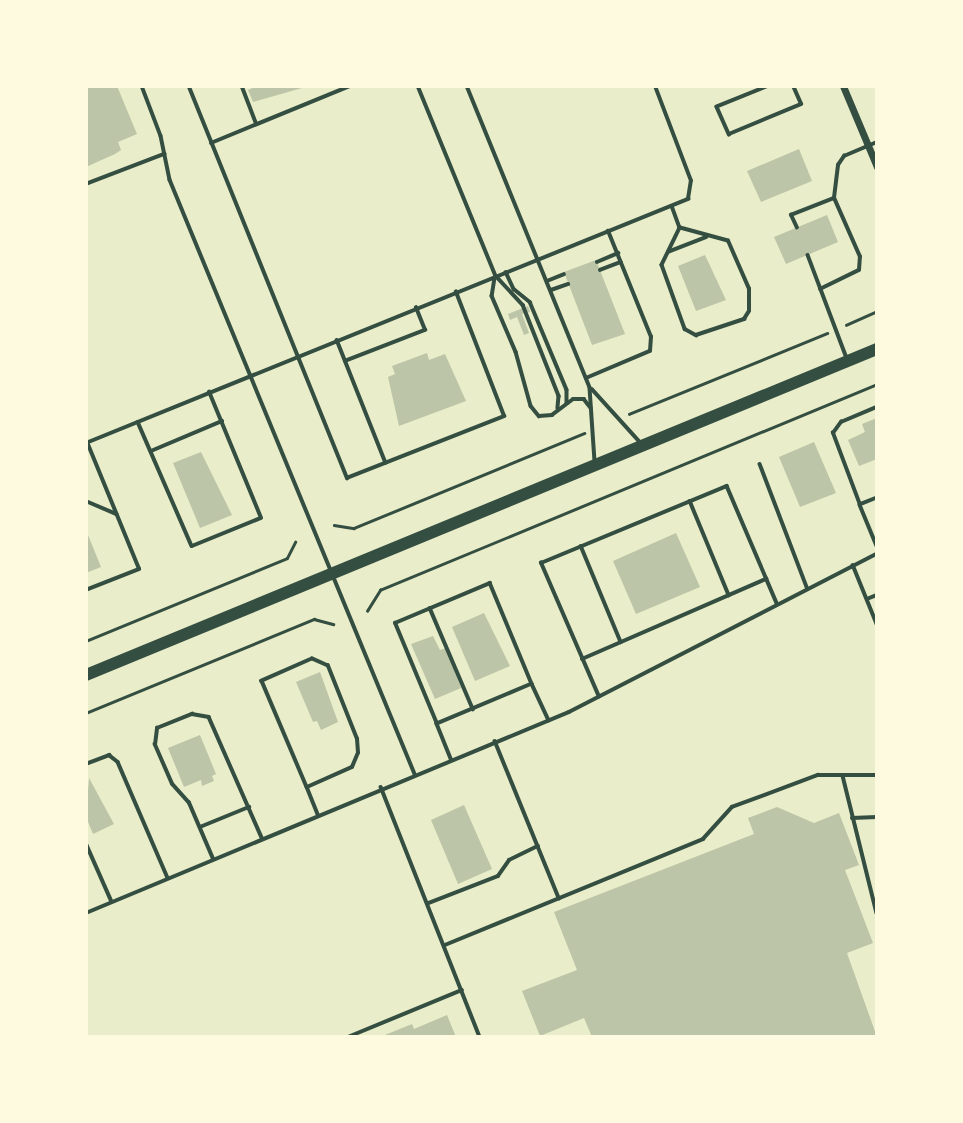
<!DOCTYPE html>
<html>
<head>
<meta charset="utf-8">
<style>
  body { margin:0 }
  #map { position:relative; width:963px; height:1123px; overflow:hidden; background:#e9edc9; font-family:"Titillium Web",sans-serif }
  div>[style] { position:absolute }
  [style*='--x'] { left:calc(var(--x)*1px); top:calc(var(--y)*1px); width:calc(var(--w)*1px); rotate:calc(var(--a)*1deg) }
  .building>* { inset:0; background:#bcc5a7 }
  .path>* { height:2.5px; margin:-1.25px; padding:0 1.25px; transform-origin:1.25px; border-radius:1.25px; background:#344e41 }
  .service>* { height:3.5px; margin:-1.75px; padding:0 1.75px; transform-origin:1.75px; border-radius:1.75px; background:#344e41 }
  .minor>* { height:7px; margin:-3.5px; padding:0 3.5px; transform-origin:3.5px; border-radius:3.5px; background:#344e41 }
  .primary>* { height:12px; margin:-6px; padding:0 6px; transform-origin:6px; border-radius:6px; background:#344e41 }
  span { translate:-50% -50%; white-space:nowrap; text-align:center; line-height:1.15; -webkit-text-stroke:5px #fefae0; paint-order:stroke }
  .frame { position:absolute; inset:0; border:88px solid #fefae0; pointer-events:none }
</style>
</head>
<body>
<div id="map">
  <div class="building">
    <i style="clip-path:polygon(86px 86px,117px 86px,137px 134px,118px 142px,121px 150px,115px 154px,86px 167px)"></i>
    <i style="clip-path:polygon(257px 86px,309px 86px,253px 102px,248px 90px)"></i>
    <i style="clip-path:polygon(799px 149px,812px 181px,761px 202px,747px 171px)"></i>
    <i style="clip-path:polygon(827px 215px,838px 242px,786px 264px,774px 237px)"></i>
    <i style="clip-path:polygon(705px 255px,726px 300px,696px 311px,678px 266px)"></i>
    <i style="clip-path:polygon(596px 260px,625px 334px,592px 345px,564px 272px)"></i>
    <i style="clip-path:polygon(528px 306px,530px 312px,522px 314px,529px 333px,524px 335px,517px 317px,510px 320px,508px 314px)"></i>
    <i style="clip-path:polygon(427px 353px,429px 360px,445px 354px,466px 401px,399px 426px,388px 377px,395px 374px,392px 366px)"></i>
    <i style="clip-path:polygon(877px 418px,877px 459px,859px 466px,848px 440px,865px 432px,862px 424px)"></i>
    <i style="clip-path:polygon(814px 442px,836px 493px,800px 507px,779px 457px)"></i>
    <i style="clip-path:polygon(201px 452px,232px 515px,200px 528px,173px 463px)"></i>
    <i style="clip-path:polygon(86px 530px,101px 567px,86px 573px)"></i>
    <i style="clip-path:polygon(676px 533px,700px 587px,636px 614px,613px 561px)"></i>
    <i style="clip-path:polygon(484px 613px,510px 666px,475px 681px,452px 627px)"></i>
    <i style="clip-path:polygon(433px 636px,440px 650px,446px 648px,461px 688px,435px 699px,411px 644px)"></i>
    <i style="clip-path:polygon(320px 672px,338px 722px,321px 730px,317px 721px,313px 722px,296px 682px)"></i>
    <i style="clip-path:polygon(200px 735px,216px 774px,212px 776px,214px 781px,202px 786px,201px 780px,184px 787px,168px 748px)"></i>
    <i style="clip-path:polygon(89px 778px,114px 824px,93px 834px,86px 817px)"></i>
    <i style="clip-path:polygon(464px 805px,492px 869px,458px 884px,431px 820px)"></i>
    <i style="clip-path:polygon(777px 807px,814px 823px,839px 813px,859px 865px,845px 870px,873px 943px,847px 953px,877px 1037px,592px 1037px,584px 1018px,540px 1036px,522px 991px,577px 970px,554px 912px,754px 834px,748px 818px)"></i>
    <i style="clip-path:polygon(447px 1015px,456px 1037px,380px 1037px,412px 1024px,414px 1029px)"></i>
  </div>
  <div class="path">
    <i style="--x:846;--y:325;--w:34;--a:-24"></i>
    <i style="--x:629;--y:414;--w:214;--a:-22.2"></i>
    <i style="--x:334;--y:525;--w:20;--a:9"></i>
    <i style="--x:354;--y:528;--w:249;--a:-22.4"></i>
    <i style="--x:367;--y:611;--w:25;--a:-58"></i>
    <i style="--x:380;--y:590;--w:538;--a:-22.51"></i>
    <i style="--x:86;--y:641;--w:217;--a:-22.4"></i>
    <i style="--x:287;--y:558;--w:18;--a:-63"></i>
    <i style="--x:86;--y:713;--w:247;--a:-22.4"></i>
    <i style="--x:314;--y:619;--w:20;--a:15"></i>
  </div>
  <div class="service">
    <i style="--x:142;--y:86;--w:53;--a:69.2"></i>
    <i style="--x:161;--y:136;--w:45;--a:78.4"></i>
    <i style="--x:170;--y:180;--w:643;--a:67.59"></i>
    <i style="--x:189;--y:86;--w:423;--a:68"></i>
    <i style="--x:347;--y:478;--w:169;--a:-21.5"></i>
    <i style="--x:504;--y:416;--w:133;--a:-111.2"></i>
    <i style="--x:242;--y:86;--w:40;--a:69"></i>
    <i style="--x:418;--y:86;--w:205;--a:67.7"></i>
    <i style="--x:496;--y:276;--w:40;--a:47"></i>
    <i style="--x:523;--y:305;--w:98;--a:68.4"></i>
    <i style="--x:559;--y:396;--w:12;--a:95"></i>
    <i style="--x:467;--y:86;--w:326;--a:67.8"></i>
    <i style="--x:590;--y:388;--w:74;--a:86.1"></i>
    <i style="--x:769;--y:86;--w:56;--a:158"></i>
    <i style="--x:717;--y:107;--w:30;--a:66"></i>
    <i style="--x:729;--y:134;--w:78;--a:-22.6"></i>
    <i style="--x:801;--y:104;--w:20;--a:-114"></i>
    <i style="--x:211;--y:143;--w:150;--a:-22.3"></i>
    <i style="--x:86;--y:184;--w:84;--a:-21"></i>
    <i style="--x:672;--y:206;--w:23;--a:70"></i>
    <i style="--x:680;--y:228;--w:41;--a:115.9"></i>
    <i style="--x:662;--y:265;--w:68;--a:70.2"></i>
    <i style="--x:685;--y:329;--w:13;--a:29"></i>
    <i style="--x:696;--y:335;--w:51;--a:-18.4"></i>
    <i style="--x:744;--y:319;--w:9;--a:-58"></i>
    <i style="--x:749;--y:311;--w:22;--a:-90"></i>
    <i style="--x:749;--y:289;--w:52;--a:-113.6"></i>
    <i style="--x:728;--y:241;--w:50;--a:-164.8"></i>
    <i style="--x:797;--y:228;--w:14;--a:-115"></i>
    <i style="--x:791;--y:215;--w:46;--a:-21.6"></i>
    <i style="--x:668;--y:252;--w:41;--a:-21.5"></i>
    <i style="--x:808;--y:255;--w:110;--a:69.3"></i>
    <i style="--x:597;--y:262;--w:23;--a:-23"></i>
    <i style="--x:600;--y:270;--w:22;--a:-21"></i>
    <i style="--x:506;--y:272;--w:19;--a:65"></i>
    <i style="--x:514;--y:289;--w:21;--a:39"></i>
    <i style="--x:530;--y:302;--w:95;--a:67.2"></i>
    <i style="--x:567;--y:390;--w:12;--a:90"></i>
    <i style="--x:495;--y:278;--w:18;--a:99"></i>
    <i style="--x:492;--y:296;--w:61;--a:66.8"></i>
    <i style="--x:516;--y:352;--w:56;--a:74.5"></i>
    <i style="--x:531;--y:406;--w:13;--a:51"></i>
    <i style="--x:539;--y:416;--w:13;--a:-4"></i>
    <i style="--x:552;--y:415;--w:26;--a:-37"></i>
    <i style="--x:573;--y:399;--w:11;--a:0"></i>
    <i style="--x:584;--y:399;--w:11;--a:52"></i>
    <i style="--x:547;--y:281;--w:18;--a:-22"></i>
    <i style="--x:820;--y:289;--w:43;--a:-26"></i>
    <i style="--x:859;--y:270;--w:13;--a:-86"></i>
    <i style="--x:860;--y:257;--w:64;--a:-113.8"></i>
    <i style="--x:834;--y:198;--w:33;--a:-83"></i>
    <i style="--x:838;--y:165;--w:11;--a:-56"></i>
    <i style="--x:844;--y:156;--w:36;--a:-23"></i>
    <i style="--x:551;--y:290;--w:18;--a:-19"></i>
    <i style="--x:337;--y:340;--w:132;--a:68.3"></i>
    <i style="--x:345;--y:361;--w:86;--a:-21.2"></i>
    <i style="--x:425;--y:330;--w:24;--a:-112"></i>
    <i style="--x:586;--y:378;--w:69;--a:-22.9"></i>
    <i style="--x:650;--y:351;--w:14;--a:-86"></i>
    <i style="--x:651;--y:337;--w:114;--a:-112.1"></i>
    <i style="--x:592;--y:389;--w:73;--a:47.8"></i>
    <i style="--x:138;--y:422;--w:135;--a:66.5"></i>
    <i style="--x:192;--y:546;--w:74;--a:-22.1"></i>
    <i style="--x:261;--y:518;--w:136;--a:-112.4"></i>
    <i style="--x:86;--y:443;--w:650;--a:-22.06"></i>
    <i style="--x:688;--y:199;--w:18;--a:-81"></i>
    <i style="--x:691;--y:181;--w:102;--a:-110.8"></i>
    <i style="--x:151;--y:451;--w:77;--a:-22.9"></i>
    <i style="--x:760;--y:464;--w:132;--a:69.1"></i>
    <i style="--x:877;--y:498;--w:18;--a:158"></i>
    <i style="--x:860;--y:505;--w:44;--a:67.5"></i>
    <i style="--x:86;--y:501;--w:33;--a:23"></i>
    <i style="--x:690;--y:501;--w:102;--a:67.5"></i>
    <i style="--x:860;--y:505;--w:77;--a:-110.6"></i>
    <i style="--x:833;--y:433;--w:14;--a:-54"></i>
    <i style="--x:841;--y:422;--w:39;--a:-23"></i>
    <i style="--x:581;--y:546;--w:104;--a:67.4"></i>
    <i style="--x:853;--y:565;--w:64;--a:67.9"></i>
    <i style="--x:490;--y:583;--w:109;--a:67.4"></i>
    <i style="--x:532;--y:684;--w:103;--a:157.2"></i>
    <i style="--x:437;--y:724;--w:109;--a:-112.6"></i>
    <i style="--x:395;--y:623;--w:103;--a:-22.8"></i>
    <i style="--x:86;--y:590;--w:57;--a:-21.6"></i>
    <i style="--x:139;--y:569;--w:137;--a:-112.3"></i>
    <i style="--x:867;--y:599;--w:11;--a:-22"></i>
    <i style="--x:430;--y:608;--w:110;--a:66.9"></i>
    <i style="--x:582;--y:659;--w:201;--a:-23.5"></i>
    <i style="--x:532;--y:684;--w:40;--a:65"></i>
    <i style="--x:599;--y:697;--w:146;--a:-113.4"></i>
    <i style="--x:541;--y:563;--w:201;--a:-22.5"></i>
    <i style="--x:727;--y:486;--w:127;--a:66.9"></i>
    <i style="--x:437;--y:724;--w:38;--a:68"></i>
    <i style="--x:495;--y:741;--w:170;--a:67.8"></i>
    <i style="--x:86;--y:764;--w:25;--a:-21"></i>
    <i style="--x:109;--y:755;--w:11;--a:38"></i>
    <i style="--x:118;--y:762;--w:126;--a:66.7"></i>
    <i style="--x:843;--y:776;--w:141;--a:76.1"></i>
    <i style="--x:307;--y:787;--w:49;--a:-24"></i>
    <i style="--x:352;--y:767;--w:15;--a:-67"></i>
    <i style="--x:358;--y:753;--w:14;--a:-94"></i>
    <i style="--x:357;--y:739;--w:79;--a:-111.7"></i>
    <i style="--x:328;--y:666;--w:17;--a:-156"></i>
    <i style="--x:312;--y:659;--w:55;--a:156.3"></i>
    <i style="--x:262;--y:681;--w:115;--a:67"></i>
    <i style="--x:307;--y:787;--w:29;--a:68"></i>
    <i style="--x:381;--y:787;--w:269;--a:68.4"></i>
    <i style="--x:852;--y:818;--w:25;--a:-2"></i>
    <i style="--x:200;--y:827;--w:53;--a:-22.2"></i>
    <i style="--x:86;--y:843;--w:64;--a:66.2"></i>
    <i style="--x:213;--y:859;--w:61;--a:-113.2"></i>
    <i style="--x:189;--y:803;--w:25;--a:-132"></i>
    <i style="--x:172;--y:784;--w:43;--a:-113.6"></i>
    <i style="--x:155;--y:745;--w:17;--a:-83"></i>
    <i style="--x:157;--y:728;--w:38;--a:-22"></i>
    <i style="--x:192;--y:714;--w:17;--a:10"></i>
    <i style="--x:209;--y:717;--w:132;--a:66.3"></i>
    <i style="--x:429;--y:903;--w:74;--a:-21.4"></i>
    <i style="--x:498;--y:876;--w:19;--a:-55"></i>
    <i style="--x:509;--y:860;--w:32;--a:-26"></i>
    <i style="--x:86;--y:913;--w:523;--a:-22.59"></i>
    <i style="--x:569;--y:712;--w:346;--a:-27.2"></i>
    <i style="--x:445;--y:945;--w:279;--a:-22.3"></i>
    <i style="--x:703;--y:839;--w:43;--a:-47.8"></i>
    <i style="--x:732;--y:807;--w:92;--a:-20.4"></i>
    <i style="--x:818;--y:775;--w:59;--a:0"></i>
    <i style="--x:348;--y:1037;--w:123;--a:-22.4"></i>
  </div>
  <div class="minor">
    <i style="--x:843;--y:86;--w:88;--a:67.2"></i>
  </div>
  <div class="primary">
    <i style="--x:86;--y:675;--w:856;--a:-22.4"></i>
  </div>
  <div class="frame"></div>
</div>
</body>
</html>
